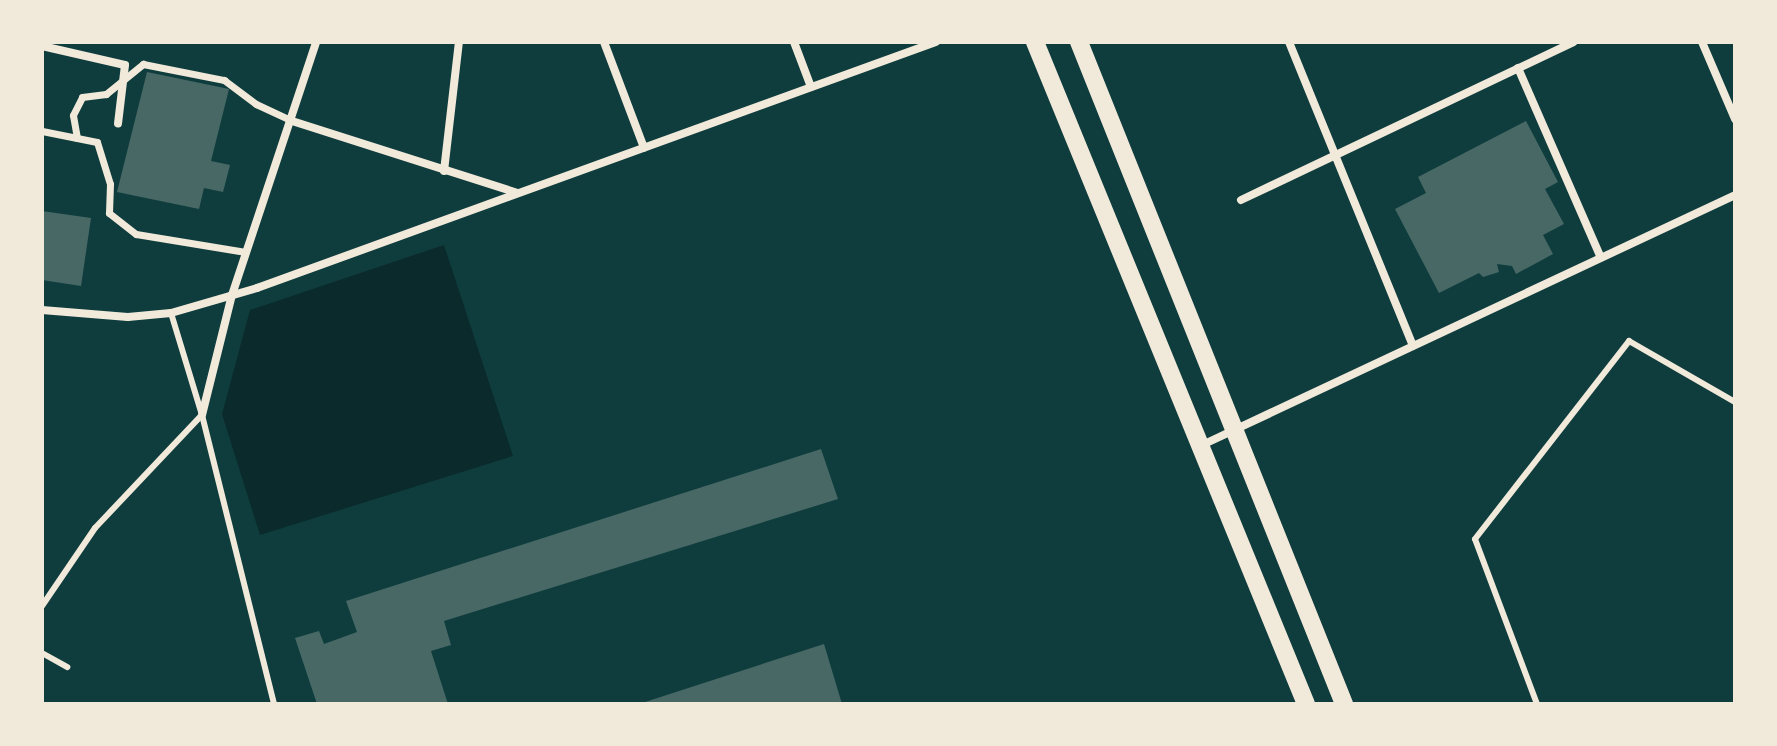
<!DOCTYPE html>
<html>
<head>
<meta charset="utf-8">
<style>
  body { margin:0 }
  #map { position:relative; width:1777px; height:746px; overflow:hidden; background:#0f3d3e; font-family:"Space Grotesk",sans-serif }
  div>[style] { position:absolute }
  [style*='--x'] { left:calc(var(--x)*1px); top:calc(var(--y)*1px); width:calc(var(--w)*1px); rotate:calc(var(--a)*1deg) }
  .water>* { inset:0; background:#0a2a2b }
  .building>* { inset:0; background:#486865 }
  .service>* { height:6px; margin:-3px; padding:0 3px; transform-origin:3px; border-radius:3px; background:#f1e9da }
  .pedestrian>* { height:7px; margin:-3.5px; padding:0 3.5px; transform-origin:3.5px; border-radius:3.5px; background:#f1e9da }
  .minor>* { height:8px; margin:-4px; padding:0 4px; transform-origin:4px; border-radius:4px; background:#f1e9da }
  .primary>* { height:18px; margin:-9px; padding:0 9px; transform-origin:9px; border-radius:9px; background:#f1e9da }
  span { translate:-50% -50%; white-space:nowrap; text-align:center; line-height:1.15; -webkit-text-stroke:8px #f1e9da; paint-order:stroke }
  .frame { position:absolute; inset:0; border:44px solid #f1e9da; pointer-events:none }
</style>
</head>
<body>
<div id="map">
  <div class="water">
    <i style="clip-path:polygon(444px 245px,513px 456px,260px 535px,222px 414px,250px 310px)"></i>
  </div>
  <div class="building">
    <i style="clip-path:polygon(147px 72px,229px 89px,211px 161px,230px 165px,223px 192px,204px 188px,199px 209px,117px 192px)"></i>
    <i style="clip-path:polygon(1526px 121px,1558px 182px,1545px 189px,1564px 224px,1543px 235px,1553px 254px,1516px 274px,1512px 266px,1497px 264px,1499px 272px,1483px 277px,1479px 273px,1439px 293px,1395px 209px,1426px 193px,1418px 177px)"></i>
    <i style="clip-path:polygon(42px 211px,91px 218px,81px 286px,42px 280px)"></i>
    <i style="clip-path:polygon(821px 449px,838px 499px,444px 621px,451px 645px,431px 651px,448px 704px,317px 704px,295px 638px,319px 631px,324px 644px,357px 632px,346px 601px)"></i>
    <i style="clip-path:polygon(824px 644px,842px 704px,643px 704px,642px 703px)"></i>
  </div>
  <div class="service">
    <i style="--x:171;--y:313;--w:107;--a:73.1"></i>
    <i style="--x:202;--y:415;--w:298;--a:76"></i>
    <i style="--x:42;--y:606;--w:94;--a:-55.8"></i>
    <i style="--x:95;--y:528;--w:156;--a:-46.6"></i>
    <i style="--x:42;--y:653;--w:29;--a:29"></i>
    <i style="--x:1537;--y:704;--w:176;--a:-110.6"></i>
    <i style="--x:1475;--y:539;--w:251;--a:-52.1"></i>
    <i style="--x:1629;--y:341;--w:122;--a:29.9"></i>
  </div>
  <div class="pedestrian">
    <i style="--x:42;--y:131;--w:56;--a:11.3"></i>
    <i style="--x:97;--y:142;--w:44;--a:72.8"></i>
    <i style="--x:110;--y:184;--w:29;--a:92"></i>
    <i style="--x:109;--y:213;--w:34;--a:38"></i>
    <i style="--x:136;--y:234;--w:111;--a:9.3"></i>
    <i style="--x:77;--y:138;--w:23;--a:-100"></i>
    <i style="--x:73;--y:115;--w:20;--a:-63"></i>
    <i style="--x:82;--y:97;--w:24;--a:-7"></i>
    <i style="--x:106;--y:94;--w:48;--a:-39"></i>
    <i style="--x:143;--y:64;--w:83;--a:11.2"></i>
    <i style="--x:224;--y:80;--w:40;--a:37"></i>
    <i style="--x:256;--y:104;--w:40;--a:25"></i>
  </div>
  <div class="minor">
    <i style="--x:604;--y:42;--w:113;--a:69.3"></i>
    <i style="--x:794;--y:42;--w:48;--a:69.3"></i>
    <i style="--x:1289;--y:42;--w:328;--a:67.8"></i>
    <i style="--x:1702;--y:42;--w:84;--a:66.8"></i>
    <i style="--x:42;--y:46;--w:85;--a:12.9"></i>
    <i style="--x:125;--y:65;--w:59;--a:96.8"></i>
    <i style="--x:1518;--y:68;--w:207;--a:66.4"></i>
    <i style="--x:292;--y:121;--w:236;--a:17.7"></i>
    <i style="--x:444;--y:171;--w:130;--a:-83.4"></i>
    <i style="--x:1241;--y:200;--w:368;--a:-25.4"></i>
    <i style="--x:42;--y:310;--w:86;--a:4.7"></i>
    <i style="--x:128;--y:317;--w:43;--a:-5.3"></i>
    <i style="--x:171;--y:313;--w:90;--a:-16.2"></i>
    <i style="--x:257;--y:288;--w:722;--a:-19.92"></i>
    <i style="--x:202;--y:415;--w:124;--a:-76"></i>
    <i style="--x:232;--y:295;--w:267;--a:-71.6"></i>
    <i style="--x:1200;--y:446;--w:591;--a:-25.13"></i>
  </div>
  <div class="primary">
    <i style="--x:1035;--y:42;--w:715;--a:67.74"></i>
    <i style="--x:1079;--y:42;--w:713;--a:68.18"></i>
  </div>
  <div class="frame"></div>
</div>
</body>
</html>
